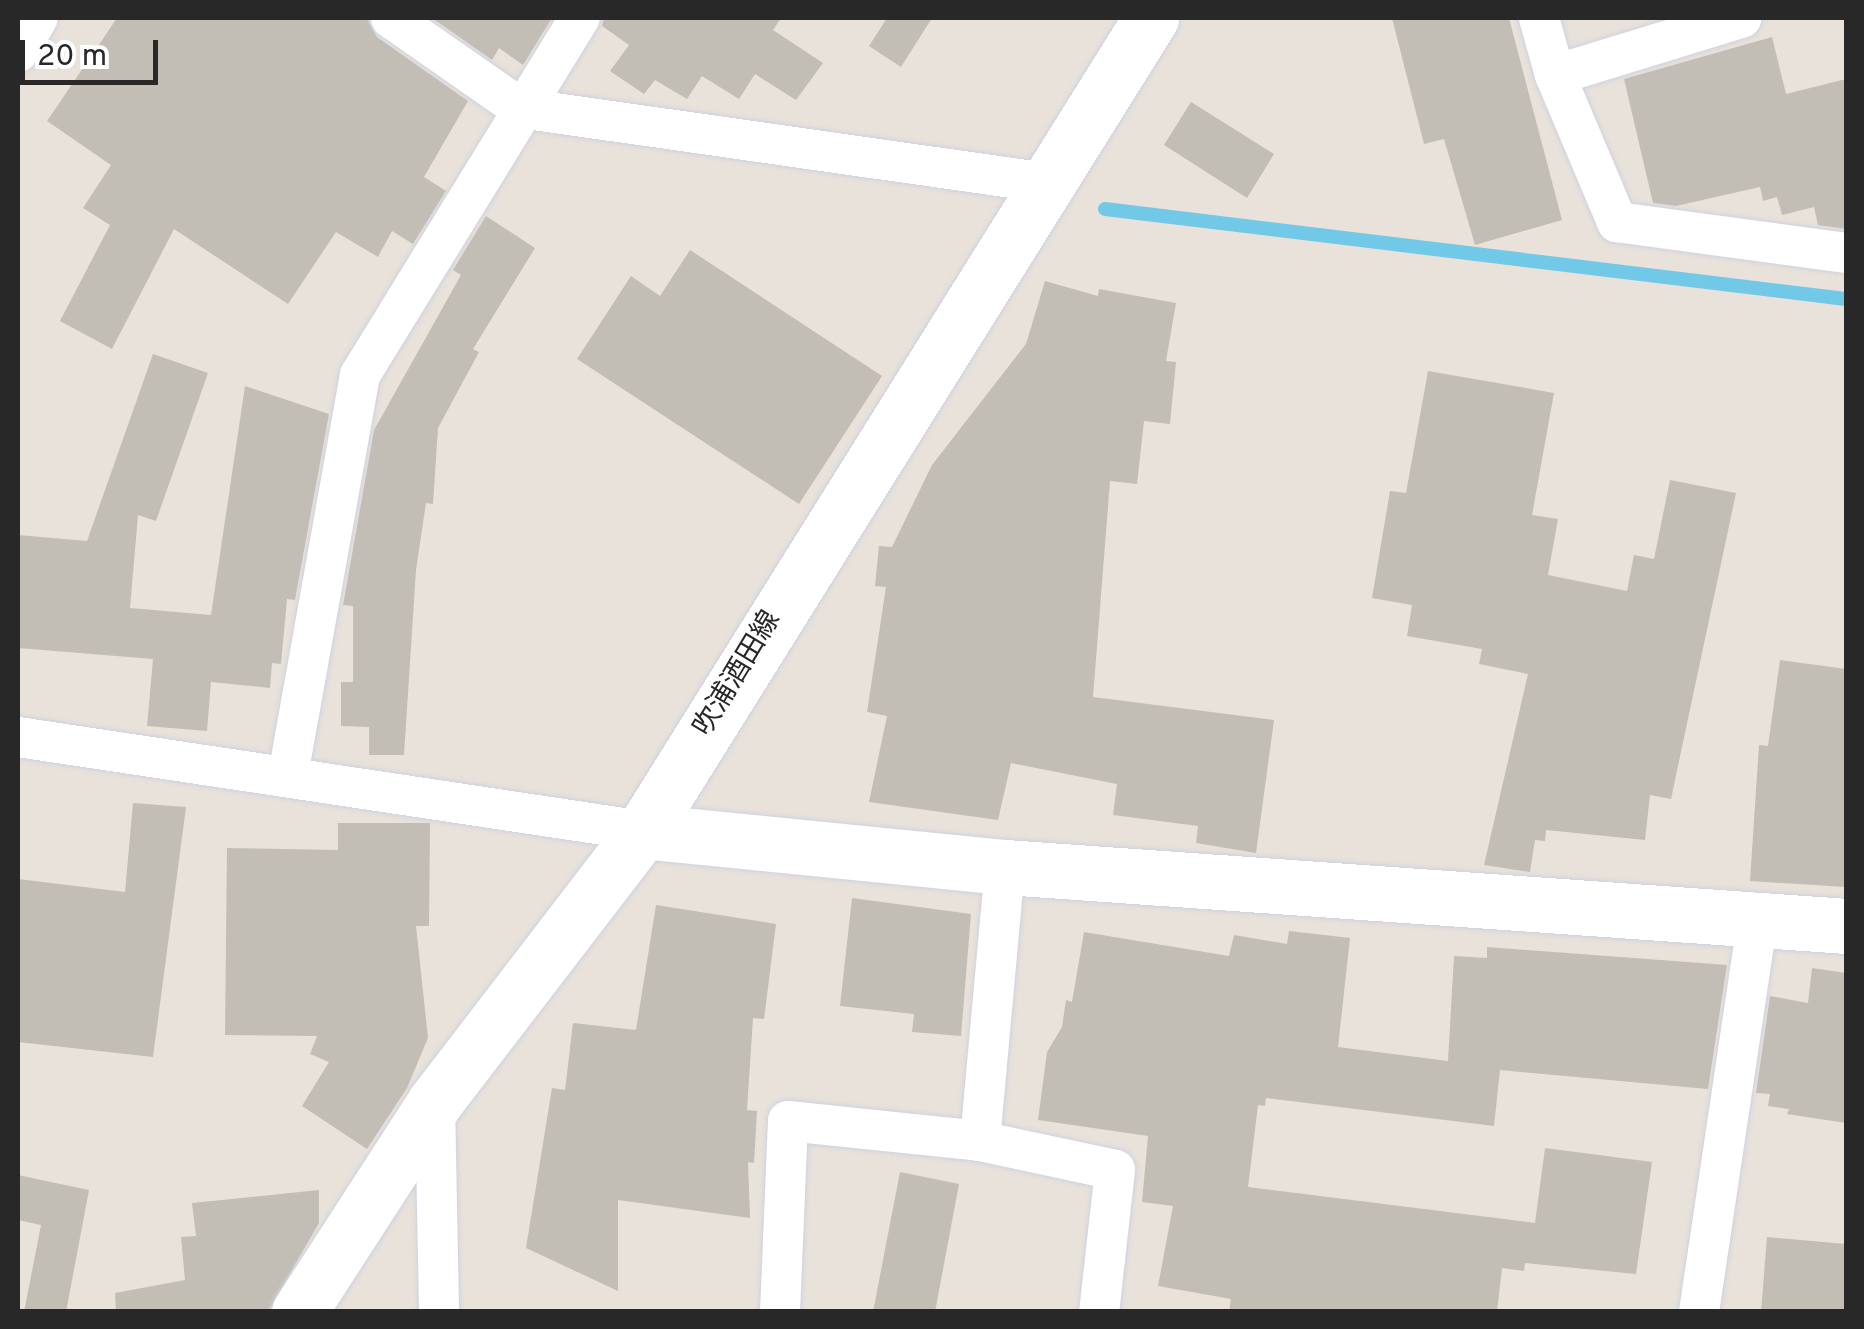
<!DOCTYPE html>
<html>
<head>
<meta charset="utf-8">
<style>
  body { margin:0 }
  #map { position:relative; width:1864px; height:1329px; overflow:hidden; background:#e9e2da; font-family:Overpass,"Noto Sans JP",sans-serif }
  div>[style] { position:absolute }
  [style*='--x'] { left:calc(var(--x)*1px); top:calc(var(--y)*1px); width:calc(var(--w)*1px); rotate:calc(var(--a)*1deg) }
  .stream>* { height:14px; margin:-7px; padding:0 7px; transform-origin:7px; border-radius:7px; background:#71c9e7 }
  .building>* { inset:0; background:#c2bdb5 }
  .roads { filter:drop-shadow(0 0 2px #cfd2e0) drop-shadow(0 0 2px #cfd2e0) }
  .street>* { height:40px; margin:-20px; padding:0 20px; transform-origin:20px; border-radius:20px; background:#fff }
  .secondary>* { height:55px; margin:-27.5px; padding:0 27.5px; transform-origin:27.5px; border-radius:27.5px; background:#fff }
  span { translate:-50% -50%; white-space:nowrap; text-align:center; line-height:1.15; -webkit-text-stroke:8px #fff; paint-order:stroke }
  .street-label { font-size:28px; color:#282828 }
  .frame { position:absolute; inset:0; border:20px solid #282828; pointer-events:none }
  .scale { position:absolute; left:20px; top:40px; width:138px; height:45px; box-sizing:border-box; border:5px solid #282828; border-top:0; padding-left:12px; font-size:30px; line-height:35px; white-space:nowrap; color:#282828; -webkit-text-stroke:8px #fff; paint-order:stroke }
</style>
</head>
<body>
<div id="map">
  <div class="stream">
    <i style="--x:1105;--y:209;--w:746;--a:6.93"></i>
  </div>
  <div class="building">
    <i style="clip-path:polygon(117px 18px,367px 18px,377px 37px,468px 101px,424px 177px,446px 191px,413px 244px,392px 231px,378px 257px,336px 232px,288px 304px,174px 229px,112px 349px,60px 321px,110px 225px,83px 208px,111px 165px,47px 121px)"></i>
    <i style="clip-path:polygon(432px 18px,552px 18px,523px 65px,499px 48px,492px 60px)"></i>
    <i style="clip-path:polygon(604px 18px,781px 18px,773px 30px,823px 63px,796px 100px,755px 74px,739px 99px,702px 76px,687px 99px,655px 80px,644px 94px,610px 71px,629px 45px,602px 26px)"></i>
    <i style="clip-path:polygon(887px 18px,932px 18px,901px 67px,869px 46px)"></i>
    <i style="clip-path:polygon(1392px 18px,1509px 18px,1562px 220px,1475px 245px,1444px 139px,1424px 144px)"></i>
    <i style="clip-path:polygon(1772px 37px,1786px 94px,1846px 79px,1846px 229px,1818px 225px,1814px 207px,1782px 215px,1777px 197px,1763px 201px,1760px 187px,1676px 206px,1653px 203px,1624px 79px)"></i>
    <i style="clip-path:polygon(1191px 102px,1274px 154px,1247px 198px,1164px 145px)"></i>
    <i style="clip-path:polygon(486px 216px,535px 248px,473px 349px,479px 352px,438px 428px,433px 504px,426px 503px,416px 570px,404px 755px,369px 755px,369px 727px,341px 726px,341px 682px,353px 682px,353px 606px,343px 605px,374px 430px,461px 275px,453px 270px)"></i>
    <i style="clip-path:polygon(690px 250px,882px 376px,799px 504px,577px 359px,631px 276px,660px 296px)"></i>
    <i style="clip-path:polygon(1045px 281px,1098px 296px,1099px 289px,1176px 303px,1166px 361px,1176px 362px,1170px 424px,1144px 421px,1137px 484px,1110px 481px,1093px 697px,1274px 720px,1256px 853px,1196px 843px,1198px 826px,1113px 815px,1117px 784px,1011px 763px,998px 820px,869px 802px,887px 716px,867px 712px,886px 587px,875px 586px,879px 546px,892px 547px,932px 465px,1026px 344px)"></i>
    <i style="clip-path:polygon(153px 354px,208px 373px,156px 521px,138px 515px,130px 608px,211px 615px,245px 386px,329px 414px,295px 600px,287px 599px,281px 664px,272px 663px,270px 688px,211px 682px,207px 731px,147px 726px,153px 659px,18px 648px,18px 535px,87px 541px)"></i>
    <i style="clip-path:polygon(1428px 371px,1554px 393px,1532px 515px,1558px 519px,1548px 575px,1627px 591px,1634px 555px,1654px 559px,1670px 480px,1736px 493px,1671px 799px,1650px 795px,1645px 840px,1546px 830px,1545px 841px,1535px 840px,1530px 872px,1484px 865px,1528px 674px,1479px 664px,1482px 649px,1407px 636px,1412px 605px,1372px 598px,1390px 491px,1406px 493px)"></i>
    <i style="clip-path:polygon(1780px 660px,1846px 669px,1846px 887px,1750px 881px,1759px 745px,1768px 746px)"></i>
    <i style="clip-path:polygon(133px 803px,186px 807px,153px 1057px,18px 1042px,18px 879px,125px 892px)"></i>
    <i style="clip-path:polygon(338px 823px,430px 823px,429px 926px,416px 926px,428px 1038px,407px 1088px,367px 1149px,302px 1106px,329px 1062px,310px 1054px,317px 1036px,225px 1035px,227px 848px,338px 850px)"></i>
    <i style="clip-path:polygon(852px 898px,971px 914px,961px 1036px,912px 1032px,914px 1014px,840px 1006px)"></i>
    <i style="clip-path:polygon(656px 905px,776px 924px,764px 1019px,753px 1018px,747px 1110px,757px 1111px,754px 1163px,748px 1162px,750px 1218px,618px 1200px,618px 1291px,526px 1248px,552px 1088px,565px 1090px,573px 1023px,636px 1030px)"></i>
    <i style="clip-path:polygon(1289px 931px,1350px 938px,1338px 1047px,1448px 1061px,1454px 956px,1487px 958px,1487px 947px,1727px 965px,1708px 1089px,1500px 1070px,1494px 1126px,1266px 1098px,1265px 1106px,1258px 1105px,1248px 1187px,1535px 1223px,1545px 1148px,1652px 1162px,1636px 1274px,1525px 1263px,1524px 1271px,1502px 1268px,1497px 1312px,1229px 1312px,1231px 1299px,1158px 1286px,1173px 1206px,1142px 1202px,1148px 1136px,1038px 1120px,1047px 1052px,1062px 1027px,1066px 1000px,1072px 1002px,1084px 932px,1229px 956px,1234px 935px,1287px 944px)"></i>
    <i style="clip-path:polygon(1812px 968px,1846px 973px,1846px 1123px,1787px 1114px,1789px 1109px,1768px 1106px,1770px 1094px,1756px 1093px,1770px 996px,1808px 1003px)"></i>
    <i style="clip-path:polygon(900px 1172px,959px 1184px,935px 1312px,873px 1312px)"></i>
    <i style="clip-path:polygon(18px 1175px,89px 1190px,66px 1312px,24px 1312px,41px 1225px,18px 1220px)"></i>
    <i style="clip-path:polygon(319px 1190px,319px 1223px,268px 1312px,116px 1312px,115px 1293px,185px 1280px,181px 1237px,196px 1236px,192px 1203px)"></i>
    <i style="clip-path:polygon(1767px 1237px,1846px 1244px,1846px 1312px,1761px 1312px)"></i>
  </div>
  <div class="roads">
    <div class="street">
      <i style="--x:391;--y:18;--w:157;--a:34.9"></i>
      <i style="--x:520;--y:108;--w:532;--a:8.1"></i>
      <i style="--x:1539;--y:18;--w:59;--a:74.3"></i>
      <i style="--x:1555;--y:75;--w:160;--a:67.1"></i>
      <i style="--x:1617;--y:222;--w:231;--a:7.7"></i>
      <i style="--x:18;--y:52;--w:39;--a:-60"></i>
      <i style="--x:1555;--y:75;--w:195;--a:-17"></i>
      <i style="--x:18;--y:737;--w:632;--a:8.55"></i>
      <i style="--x:288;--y:775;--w:406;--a:-79.8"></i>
      <i style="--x:360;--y:375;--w:419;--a:-58.4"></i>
      <i style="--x:435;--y:1102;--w:210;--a:88.9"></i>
      <i style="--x:980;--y:1141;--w:275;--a:-84.8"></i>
      <i style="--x:780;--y:1312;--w:191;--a:-87.6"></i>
      <i style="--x:788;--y:1121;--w:193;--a:5.9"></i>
      <i style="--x:980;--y:1141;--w:138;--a:12.1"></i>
      <i style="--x:1115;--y:1170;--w:143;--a:96.4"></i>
      <i style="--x:1699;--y:1312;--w:392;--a:-81.5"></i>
    </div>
    <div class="secondary">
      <i style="--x:643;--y:831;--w:364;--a:5.7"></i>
      <i style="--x:1005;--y:867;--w:843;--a:4.01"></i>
      <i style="--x:299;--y:1312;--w:250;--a:-57.1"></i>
      <i style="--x:435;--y:1102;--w:342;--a:-52.5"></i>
      <i style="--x:643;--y:831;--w:959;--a:-58"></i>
    </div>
  </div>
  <div class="street-label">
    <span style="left:738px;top:674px;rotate:-59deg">吹浦酒田線</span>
  </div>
  <div class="frame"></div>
  <div class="scale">20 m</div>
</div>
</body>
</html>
